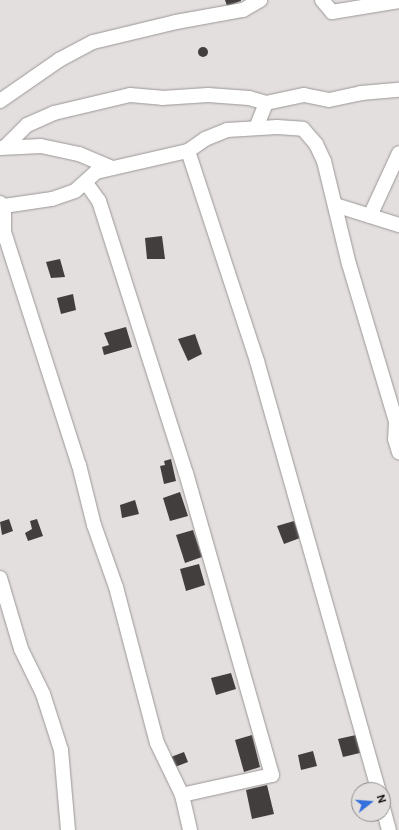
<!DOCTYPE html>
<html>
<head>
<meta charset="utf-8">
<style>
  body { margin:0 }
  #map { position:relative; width:399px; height:830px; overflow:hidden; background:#e3dfde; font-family:"DM Sans",sans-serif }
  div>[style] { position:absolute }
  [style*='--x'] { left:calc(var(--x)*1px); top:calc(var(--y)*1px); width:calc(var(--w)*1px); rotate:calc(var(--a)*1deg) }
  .building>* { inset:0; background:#423e3e }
  .round { border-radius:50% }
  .roads { filter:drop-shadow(0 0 1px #9b9796) drop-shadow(0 0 1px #9b9796) }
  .street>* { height:14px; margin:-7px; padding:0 7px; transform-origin:7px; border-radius:7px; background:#fff }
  span { translate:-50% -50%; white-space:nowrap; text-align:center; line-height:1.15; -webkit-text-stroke:4px #e3dfde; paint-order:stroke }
  .north { position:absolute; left:351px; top:782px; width:40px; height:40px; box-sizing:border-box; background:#e3dfde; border:1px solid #8f8c8c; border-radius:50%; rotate:73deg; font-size:11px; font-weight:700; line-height:16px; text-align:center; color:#111010 }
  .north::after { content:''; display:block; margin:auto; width:14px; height:18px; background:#336fdd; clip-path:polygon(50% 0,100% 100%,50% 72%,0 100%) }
</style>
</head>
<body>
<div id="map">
  <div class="building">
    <i style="clip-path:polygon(225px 0,241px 0,241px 1px,227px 6px)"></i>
    <i class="round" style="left:198px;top:47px;width:10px;height:10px"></i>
    <i style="clip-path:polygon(162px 236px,165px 259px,147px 259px,145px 238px)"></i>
    <i style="clip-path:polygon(60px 259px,65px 277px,51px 278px,46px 262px)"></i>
    <i style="clip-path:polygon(73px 294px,76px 310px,61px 314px,57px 298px)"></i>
    <i style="clip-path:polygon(126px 327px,132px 347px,104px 355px,102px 347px,109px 345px,104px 333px)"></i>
    <i style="clip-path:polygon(195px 334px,202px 354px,188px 361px,178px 339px)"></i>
    <i style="clip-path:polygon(171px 459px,176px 481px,164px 484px,160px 466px,165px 465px,164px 461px)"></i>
    <i style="clip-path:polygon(180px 492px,188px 516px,170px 521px,163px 498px)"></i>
    <i style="clip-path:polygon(135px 500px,139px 514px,122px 518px,120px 505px)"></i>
    <i style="clip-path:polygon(9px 519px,13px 531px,2px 535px,0 522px)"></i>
    <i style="clip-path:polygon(37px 519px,43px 536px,28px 541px,25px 533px,32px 529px,30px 521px)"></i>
    <i style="clip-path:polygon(294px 521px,300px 538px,284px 544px,277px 526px)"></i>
    <i style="clip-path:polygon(193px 530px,202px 557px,185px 563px,176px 535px)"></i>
    <i style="clip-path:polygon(199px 564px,205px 585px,186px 591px,180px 569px)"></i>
    <i style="clip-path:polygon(231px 673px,236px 689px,216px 695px,211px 678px)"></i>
    <i style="clip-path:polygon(252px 735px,260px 767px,244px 772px,235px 740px)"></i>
    <i style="clip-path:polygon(356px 735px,360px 753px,343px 757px,338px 739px)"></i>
    <i style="clip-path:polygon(313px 751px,317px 766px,301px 770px,298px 755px)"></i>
    <i style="clip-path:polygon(184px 752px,188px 762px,175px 767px,171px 757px)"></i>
    <i style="clip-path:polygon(267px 785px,274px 814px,252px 819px,246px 790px)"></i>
  </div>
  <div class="roads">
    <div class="street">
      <i style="--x:322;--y:0;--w:16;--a:50"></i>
      <i style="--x:332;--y:12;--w:68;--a:-9.3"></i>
      <i style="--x:0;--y:101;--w:72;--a:-34.8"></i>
      <i style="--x:59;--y:60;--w:38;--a:-28"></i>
      <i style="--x:93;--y:42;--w:85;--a:-13.5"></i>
      <i style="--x:176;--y:22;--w:68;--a:-10.2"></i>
      <i style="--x:243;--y:10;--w:20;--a:-30"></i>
      <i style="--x:256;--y:128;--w:27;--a:-68"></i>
      <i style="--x:266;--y:103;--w:39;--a:-12"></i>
      <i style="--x:304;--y:95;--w:25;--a:11"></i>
      <i style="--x:329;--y:100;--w:33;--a:-12"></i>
      <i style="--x:361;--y:93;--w:38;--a:-5"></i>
      <i style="--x:5;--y:147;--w:31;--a:-45"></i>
      <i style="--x:27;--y:125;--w:30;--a:-24"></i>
      <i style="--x:54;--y:113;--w:78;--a:-13.3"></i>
      <i style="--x:130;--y:95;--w:32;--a:5"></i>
      <i style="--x:162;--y:98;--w:46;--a:-3.7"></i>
      <i style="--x:208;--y:95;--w:41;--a:4.2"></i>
      <i style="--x:249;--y:98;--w:18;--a:16"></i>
      <i style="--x:0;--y:148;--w:41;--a:-2.8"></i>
      <i style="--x:41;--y:146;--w:39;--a:12"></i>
      <i style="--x:79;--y:154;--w:36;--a:23"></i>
      <i style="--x:188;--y:151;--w:221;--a:71.8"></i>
      <i style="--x:257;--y:361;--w:446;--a:74.2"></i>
      <i style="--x:86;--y:183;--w:22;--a:54"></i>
      <i style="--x:99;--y:201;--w:286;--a:72.3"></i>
      <i style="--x:186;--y:473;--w:314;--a:74.1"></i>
      <i style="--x:272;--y:775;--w:92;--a:167.5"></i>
      <i style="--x:0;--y:203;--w:5;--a:37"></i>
      <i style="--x:4;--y:206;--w:49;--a:-8.3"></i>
      <i style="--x:52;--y:199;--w:24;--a:-19"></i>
      <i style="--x:75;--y:191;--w:28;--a:-42"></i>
      <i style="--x:96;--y:172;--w:94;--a:-12.9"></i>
      <i style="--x:188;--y:151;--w:21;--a:-35"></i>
      <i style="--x:205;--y:139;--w:24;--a:-22"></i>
      <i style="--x:227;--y:130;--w:50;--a:-3.4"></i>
      <i style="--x:277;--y:127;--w:26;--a:4"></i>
      <i style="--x:303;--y:129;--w:20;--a:49"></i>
      <i style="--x:316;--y:144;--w:19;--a:65"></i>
      <i style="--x:324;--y:161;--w:106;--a:76.4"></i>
      <i style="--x:349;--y:264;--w:165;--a:73.4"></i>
      <i style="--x:396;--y:422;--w:17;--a:93"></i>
      <i style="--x:395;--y:439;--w:14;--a:73"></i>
      <i style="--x:335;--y:205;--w:67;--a:17.4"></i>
      <i style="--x:4;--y:206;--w:26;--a:90"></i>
      <i style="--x:4;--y:232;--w:245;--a:72.2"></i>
      <i style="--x:79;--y:465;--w:62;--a:76"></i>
      <i style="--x:94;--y:525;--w:66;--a:70.5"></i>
      <i style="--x:116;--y:587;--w:161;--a:75.3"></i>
      <i style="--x:157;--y:743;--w:58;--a:64.3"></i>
      <i style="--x:182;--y:795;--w:36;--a:77"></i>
      <i style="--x:370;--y:216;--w:69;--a:-65.3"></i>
      <i style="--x:0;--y:578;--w:74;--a:73.5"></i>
      <i style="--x:21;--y:649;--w:50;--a:63.9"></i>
      <i style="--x:43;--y:694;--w:59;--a:72.2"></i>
      <i style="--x:61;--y:750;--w:80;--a:85"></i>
      <i style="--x:383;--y:808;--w:23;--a:75"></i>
    </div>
  </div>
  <div class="north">N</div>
</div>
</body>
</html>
